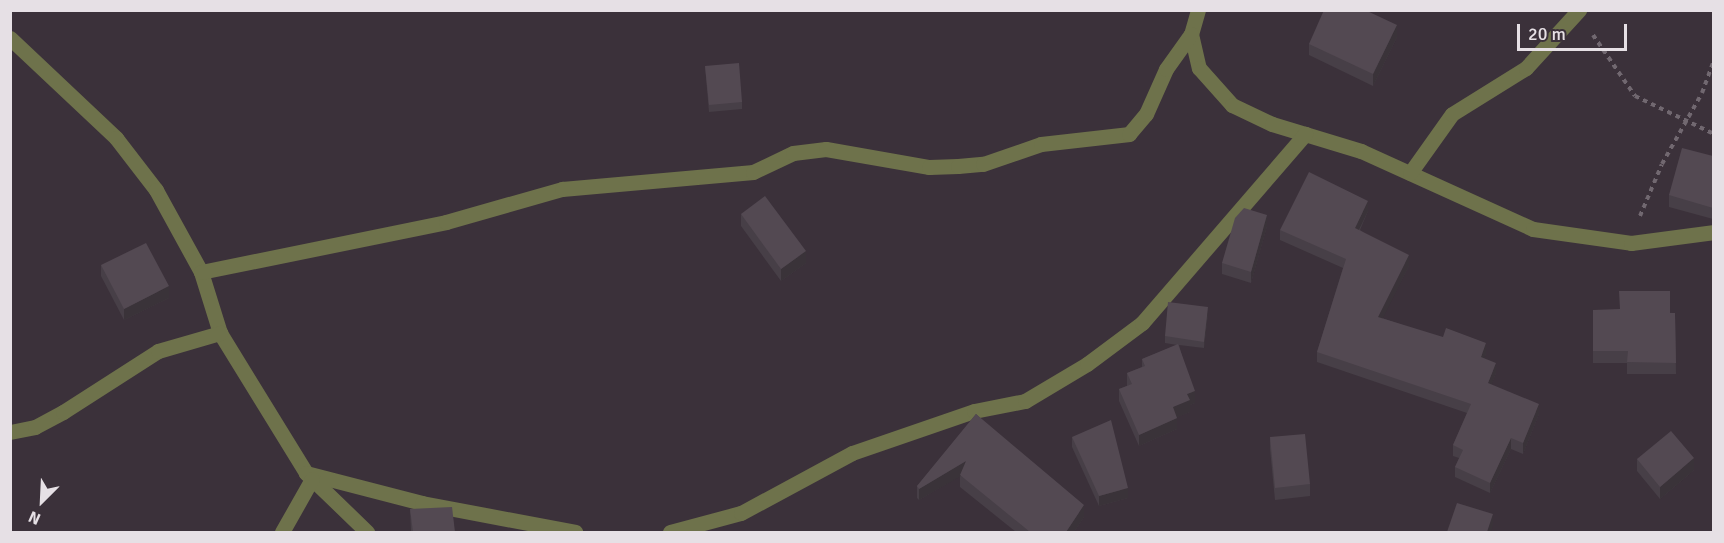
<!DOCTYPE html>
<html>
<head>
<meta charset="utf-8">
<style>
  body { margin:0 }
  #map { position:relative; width:1724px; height:543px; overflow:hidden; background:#3b313a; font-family:Signika,sans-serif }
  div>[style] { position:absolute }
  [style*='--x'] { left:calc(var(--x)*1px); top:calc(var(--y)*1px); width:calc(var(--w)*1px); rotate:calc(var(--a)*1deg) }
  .path>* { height:4px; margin-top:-2px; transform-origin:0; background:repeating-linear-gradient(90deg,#716870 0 4.5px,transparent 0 9px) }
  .minor>* { height:15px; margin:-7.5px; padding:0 7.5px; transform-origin:7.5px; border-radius:7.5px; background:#6e724b }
  .wall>* { inset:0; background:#473f47 }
  .shaded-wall>* { inset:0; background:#3a3339 }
  .building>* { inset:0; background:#534952 }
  span { translate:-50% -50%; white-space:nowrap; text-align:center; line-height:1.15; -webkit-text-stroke:4.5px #3b313a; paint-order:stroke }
  .frame { position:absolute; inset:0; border:12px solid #e6e0e5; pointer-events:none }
  .north { position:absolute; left:12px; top:471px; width:60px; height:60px; -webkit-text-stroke:4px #3b313a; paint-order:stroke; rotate:204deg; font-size:16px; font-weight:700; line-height:24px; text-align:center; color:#e6e0e5 }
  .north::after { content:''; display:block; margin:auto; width:21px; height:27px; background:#e6e0e5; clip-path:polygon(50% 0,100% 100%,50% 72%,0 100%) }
  .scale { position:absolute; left:1517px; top:24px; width:110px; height:27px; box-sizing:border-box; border:3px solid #e6e0e5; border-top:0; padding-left:8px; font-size:18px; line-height:21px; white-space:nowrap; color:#e6e0e5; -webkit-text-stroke:4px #3b313a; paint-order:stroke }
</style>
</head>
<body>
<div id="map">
  <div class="path">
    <i style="--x:1593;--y:35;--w:74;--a:55.5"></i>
    <i style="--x:1635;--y:96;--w:88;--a:25.7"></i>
    <i style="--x:1640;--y:216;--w:56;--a:-67.1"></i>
    <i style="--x:1662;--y:164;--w:81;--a:-60.6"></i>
    <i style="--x:1702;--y:93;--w:35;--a:-70"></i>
  </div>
  <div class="minor">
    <i style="--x:1198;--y:10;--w:25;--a:106"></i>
    <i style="--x:1191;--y:34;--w:35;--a:77"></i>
    <i style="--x:1199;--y:68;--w:50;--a:48.3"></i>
    <i style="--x:1232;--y:105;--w:44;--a:25.4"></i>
    <i style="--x:1272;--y:124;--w:93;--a:16.9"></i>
    <i style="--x:1361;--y:151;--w:189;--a:24.4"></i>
    <i style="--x:1533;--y:229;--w:99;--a:8.1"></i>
    <i style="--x:1631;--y:243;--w:84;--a:-7.5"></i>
    <i style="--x:10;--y:38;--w:146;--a:43.3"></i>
    <i style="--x:116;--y:138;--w:66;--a:52.4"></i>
    <i style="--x:156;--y:190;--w:94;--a:61.2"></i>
    <i style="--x:201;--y:272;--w:64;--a:72.7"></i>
    <i style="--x:220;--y:333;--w:164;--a:58.4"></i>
    <i style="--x:306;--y:473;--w:120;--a:14.5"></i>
    <i style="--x:422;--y:503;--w:156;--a:10.7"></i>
    <i style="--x:1410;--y:173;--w:72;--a:-54.6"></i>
    <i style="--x:1452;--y:114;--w:87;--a:-31.9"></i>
    <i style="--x:1526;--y:68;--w:79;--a:-47.6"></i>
    <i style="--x:201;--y:272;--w:250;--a:-11.5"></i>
    <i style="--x:446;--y:222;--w:121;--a:-15.9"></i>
    <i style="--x:562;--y:189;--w:192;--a:-5.1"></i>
    <i style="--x:753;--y:172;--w:44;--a:-25.4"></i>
    <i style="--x:793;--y:153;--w:33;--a:-7"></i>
    <i style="--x:826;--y:149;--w:105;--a:9.9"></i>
    <i style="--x:929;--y:167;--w:29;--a:-2"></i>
    <i style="--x:958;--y:166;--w:25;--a:-5"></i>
    <i style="--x:983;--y:164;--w:61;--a:-19"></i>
    <i style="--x:1041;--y:144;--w:89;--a:-6.5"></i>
    <i style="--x:1129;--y:134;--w:26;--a:-50"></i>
    <i style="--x:1146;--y:114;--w:49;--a:-66"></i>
    <i style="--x:1166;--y:69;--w:43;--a:-54.5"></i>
    <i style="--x:10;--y:432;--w:25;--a:-11"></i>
    <i style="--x:35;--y:427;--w:32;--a:-28"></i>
    <i style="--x:63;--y:412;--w:113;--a:-32.7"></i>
    <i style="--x:158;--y:351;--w:65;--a:-16.2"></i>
    <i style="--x:306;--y:473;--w:85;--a:44"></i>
    <i style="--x:282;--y:532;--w:61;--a:-60.5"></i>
    <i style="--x:670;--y:532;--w:73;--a:-15"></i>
    <i style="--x:741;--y:513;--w:126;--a:-28.4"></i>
    <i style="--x:852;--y:453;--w:129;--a:-19"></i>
    <i style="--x:974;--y:411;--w:52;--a:-11.1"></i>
    <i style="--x:1025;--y:401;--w:72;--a:-30.8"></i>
    <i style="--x:1087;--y:364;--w:69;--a:-36.7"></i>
    <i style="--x:1142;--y:323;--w:250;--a:-49.2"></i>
  </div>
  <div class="wall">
    <i style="clip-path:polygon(1397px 37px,1373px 86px,1309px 55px,1309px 44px)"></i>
    <i style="clip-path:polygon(705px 66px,742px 102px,742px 109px,709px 112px)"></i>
    <i style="clip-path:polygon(1713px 156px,1713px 219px,1669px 207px,1669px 195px)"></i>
    <i style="clip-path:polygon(1368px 211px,1360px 230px,1409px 266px,1382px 318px,1486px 354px,1484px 358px,1496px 373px,1491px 385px,1539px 414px,1523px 454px,1511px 449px,1490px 493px,1455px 477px,1455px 467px,1459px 458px,1453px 456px,1453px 445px,1467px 413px,1317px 362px,1317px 352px,1343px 268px,1280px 240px,1280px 230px)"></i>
    <i style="clip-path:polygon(741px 214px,806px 263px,781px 281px,741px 226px)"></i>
    <i style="clip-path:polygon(1267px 226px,1251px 283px,1222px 274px,1222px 263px)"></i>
    <i style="clip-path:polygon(101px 265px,169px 298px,124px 320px,101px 276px)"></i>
    <i style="clip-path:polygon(1593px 310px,1675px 313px,1676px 374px,1627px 374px,1627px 363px,1593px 363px)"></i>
    <i style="clip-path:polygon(1208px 314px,1204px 348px,1179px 345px,1195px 403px,1190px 405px,1190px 412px,1177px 417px,1177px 429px,1139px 446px,1119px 401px,1119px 389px,1127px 386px,1127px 373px,1142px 367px,1142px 359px,1177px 345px,1165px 343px,1165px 336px)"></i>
    <i style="clip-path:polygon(976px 414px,1084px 517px,1074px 532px,1016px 532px,960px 487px,960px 476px,919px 500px,917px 498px,917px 486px)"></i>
    <i style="clip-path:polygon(1072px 437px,1128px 498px,1099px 506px,1072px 447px)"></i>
    <i style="clip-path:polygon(1270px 437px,1310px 484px,1310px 496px,1275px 500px,1270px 449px)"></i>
    <i style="clip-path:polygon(1637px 459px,1694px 470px,1660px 499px,1637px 471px)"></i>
    <i style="clip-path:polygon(410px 509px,455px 532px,411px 532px)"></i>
  </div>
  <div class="shaded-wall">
    <i style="clip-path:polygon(1397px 25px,1397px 37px,1373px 86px,1373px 74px)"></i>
    <i style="clip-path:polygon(1368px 201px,1368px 211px,1355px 238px,1355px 228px)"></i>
    <i style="clip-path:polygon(1267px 215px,1267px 226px,1251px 283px,1251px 272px)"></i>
    <i style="clip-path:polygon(806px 251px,806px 263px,781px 281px,781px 269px)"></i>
    <i style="clip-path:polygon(1409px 255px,1409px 266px,1378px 328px,1378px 317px)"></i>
    <i style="clip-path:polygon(169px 286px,169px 298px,124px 320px,124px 309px)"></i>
    <i style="clip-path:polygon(1208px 307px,1208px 314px,1204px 348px,1204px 342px)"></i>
    <i style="clip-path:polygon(1486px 343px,1486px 354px,1481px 368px,1481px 357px)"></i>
    <i style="clip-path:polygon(1496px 363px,1496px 373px,1488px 394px,1488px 383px)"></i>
    <i style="clip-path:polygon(1195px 391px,1195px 403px,1190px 405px,1190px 412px,1173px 419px,1173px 407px,1187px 394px)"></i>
    <i style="clip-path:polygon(1539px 404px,1539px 414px,1523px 454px,1523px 443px)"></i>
    <i style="clip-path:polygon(1177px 418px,1177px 429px,1139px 446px,1139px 435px)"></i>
    <i style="clip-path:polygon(1511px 438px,1511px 449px,1490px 493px,1490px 483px)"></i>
    <i style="clip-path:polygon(1694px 458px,1694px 470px,1660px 499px,1660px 487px)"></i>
    <i style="clip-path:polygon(966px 461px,966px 473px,919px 500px,919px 489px)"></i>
    <i style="clip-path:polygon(1128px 488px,1128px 498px,1099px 506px,1099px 496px)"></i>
    <i style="clip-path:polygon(1084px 505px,1084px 517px,1074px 532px,1066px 532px)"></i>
    <i style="clip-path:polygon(1493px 514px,1493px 526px,1491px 532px,1487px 532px)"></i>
  </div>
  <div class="building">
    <i style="clip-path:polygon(1324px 10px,1365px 10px,1397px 25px,1373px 74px,1309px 44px)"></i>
    <i style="clip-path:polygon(739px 63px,742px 102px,709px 105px,705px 66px)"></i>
    <i style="clip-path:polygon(1682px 148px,1713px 156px,1713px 208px,1669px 195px)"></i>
    <i style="clip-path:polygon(1309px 172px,1368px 201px,1355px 228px,1409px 255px,1378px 317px,1443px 337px,1446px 328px,1486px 343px,1481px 357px,1496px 363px,1488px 383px,1539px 404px,1523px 443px,1511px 438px,1490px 483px,1455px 467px,1463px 450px,1453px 445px,1471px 404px,1317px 352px,1346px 259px,1280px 230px)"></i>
    <i style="clip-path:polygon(765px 196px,806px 251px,781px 269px,741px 214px)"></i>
    <i style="clip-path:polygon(1244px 208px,1267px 215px,1251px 272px,1222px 263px,1235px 218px)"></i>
    <i style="clip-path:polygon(146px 243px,169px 286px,124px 309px,101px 265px)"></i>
    <i style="clip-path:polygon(1619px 291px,1670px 291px,1670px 313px,1675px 313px,1676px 363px,1627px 362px,1628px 351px,1593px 351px,1593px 310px,1620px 309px)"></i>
    <i style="clip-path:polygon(1168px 302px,1208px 307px,1204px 342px,1165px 336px)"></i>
    <i style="clip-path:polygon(1178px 344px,1195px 391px,1187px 394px,1190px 400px,1173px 407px,1177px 418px,1139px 435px,1119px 389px,1132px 384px,1127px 373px,1145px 366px,1142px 359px)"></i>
    <i style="clip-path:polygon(976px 414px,1084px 505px,1066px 532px,1030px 532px,960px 475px,966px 461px,919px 489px,917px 486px)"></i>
    <i style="clip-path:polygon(1111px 420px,1128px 488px,1099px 496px,1072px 437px)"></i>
    <i style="clip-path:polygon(1671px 431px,1694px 458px,1660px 487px,1637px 459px)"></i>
    <i style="clip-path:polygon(1305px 434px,1310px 484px,1275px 488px,1270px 437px)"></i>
    <i style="clip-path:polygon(1457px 503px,1493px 514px,1487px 532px,1447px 532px)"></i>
    <i style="clip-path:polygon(452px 507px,455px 532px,413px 532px,410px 509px)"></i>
  </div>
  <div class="frame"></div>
  <div class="north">N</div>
  <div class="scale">20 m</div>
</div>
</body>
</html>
